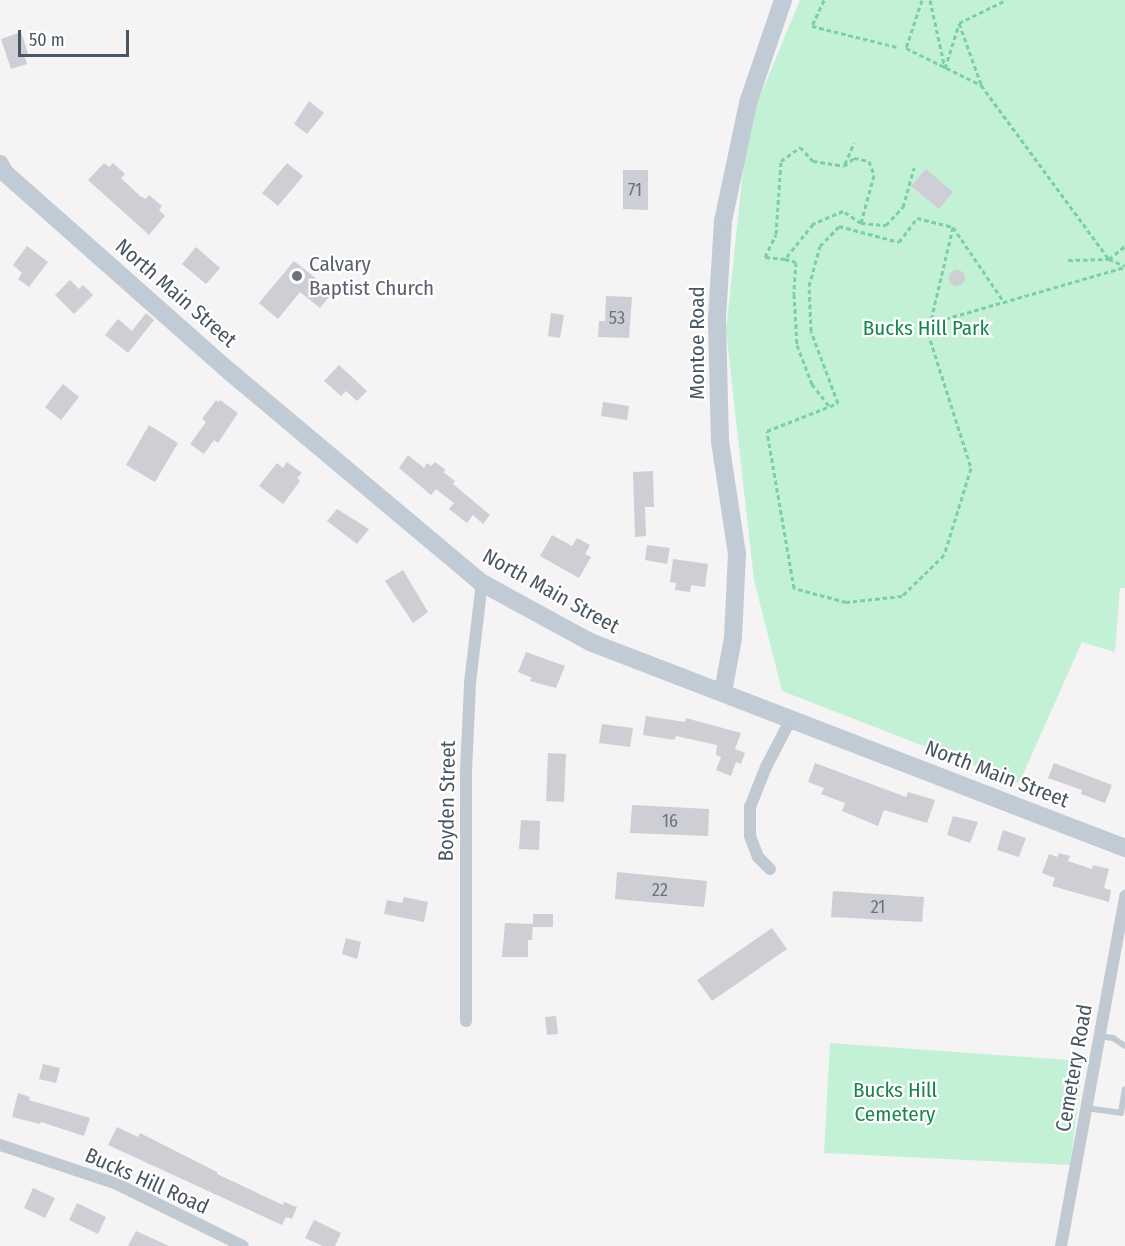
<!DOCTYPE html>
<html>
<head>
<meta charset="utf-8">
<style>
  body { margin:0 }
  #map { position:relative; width:1125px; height:1246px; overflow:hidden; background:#f5f3f3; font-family:"Fira Sans Condensed",sans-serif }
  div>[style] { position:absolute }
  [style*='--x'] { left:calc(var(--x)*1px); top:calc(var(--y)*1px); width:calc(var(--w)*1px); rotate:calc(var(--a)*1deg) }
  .green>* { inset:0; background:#c3f1d5 }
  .building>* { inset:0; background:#cdcfd5 }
  .round { border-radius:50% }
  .path>* { height:3px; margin-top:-1.5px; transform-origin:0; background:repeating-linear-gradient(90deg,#7ad0a6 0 4.5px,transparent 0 7.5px) }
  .lane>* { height:6px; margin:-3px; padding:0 3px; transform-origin:3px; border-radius:3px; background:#c1cad2 }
  .street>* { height:12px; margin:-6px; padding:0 6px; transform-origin:6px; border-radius:6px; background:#c1cad2 }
  .secondary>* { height:18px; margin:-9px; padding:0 9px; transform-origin:9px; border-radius:9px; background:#c1cbd6 }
  .dots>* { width:16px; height:16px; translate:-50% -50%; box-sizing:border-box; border:3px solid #fff; border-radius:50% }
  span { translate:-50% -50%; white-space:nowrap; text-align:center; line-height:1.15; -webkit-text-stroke:4.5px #fff; paint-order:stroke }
  .number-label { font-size:18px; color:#6b747e }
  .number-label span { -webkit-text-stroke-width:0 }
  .worship-label { font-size:21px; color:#5b616d }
  .left { translate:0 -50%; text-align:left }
  .street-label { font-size:21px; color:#4a5661 }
  .park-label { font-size:21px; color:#17864f }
  .scale { position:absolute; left:18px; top:30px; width:111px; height:27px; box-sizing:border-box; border:3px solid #4a5661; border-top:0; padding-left:8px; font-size:18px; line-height:21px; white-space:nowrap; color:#4a5661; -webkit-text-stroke:4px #fff; paint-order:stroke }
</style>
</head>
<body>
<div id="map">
  <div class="green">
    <i style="clip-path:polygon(800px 0,1125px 0,1125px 588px,1120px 588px,1115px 652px,1082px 642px,1019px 783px,782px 691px,754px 580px,726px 330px,748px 125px)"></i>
    <i style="clip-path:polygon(830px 1043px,1083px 1061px,1070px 1165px,824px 1153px)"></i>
  </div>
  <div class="building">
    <i style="clip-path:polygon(21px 32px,28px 54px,24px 55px,27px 64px,11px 69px,1px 39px)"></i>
    <i style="clip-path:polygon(309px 101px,324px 113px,307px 134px,294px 124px)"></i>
    <i style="clip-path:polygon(104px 163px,109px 167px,113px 163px,125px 174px,121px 178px,140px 196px,146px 199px,149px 195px,162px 206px,159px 210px,165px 216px,149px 235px,88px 180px)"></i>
    <i style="clip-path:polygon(287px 163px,303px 176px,278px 206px,262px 193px)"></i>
    <i style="clip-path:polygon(926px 169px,953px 192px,939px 209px,911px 186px)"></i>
    <i style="clip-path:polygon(623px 170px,648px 170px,648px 210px,623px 209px)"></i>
    <i style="clip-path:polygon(27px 246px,48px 262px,29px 287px,18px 279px,22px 273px,13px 265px)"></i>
    <i style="clip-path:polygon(196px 247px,220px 268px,206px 284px,182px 264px)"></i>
    <i style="clip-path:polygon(294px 261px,333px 292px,320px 308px,300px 292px,278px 319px,259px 303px)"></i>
    <i class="round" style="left:949px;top:270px;width:16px;height:16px"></i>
    <i style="clip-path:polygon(70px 280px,79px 289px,83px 285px,93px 295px,74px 314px,55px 295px)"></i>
    <i style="clip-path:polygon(606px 296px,632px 297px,629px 338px,598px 337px,599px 321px,605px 321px)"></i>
    <i style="clip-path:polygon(146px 313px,154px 320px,128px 353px,105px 335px,118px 319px,132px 331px)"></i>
    <i style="clip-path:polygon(551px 313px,564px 315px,560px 338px,548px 336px)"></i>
    <i style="clip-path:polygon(339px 365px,367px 391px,357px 401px,346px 391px,341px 396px,324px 381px)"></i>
    <i style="clip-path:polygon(63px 384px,79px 397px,61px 420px,45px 407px)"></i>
    <i style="clip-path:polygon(216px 400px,218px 402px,220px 400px,238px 413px,218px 443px,214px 440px,204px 454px,190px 444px,206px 422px,202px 419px)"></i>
    <i style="clip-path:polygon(603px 402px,629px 406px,627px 420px,601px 416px)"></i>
    <i style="clip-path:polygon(149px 425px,178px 443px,155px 482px,126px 465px)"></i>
    <i style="clip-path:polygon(408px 455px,424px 468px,427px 463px,431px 466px,435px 462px,446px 470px,443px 472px,455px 481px,453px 484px,490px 515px,483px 524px,473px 515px,467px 523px,449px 509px,454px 503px,436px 489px,431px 495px,399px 468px)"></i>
    <i style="clip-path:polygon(287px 462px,302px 473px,297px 478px,300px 481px,283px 504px,259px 486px,277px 463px,283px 468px)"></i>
    <i style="clip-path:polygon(653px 471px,654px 507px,645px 507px,646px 536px,635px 537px,633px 472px)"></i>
    <i style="clip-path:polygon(337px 509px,369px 529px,357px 544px,327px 521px)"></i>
    <i style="clip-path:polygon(552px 535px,572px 546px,577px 538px,590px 545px,585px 554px,591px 557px,579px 578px,540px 556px)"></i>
    <i style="clip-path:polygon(647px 545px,670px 548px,667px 564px,645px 560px)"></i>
    <i style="clip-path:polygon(673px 559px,708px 564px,705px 587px,691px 585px,690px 592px,675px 590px,676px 583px,670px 582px)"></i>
    <i style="clip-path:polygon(403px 570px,428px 612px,413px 623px,385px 581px)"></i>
    <i style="clip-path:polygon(526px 652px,565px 666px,556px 688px,530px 681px,532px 678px,518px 672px)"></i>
    <i style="clip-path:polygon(646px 716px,685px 722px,686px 718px,741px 733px,735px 749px,745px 753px,741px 764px,736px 762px,731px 776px,716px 770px,721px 757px,716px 755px,717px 745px,676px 736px,674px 740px,643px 735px)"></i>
    <i style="clip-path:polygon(602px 724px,633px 728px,630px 747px,599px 743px)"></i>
    <i style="clip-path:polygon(548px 753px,566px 754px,564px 802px,546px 801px)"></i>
    <i style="clip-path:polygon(815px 763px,906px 797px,908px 792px,935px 800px,927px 823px,884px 810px,878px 826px,842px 811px,845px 803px,821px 794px,824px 788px,808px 782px)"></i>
    <i style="clip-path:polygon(1054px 763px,1112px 785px,1105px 803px,1081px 794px,1082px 790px,1048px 778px)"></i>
    <i style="clip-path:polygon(632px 805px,709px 809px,708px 836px,630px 833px)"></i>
    <i style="clip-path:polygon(953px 816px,978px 822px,970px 843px,947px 835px)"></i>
    <i style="clip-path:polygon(521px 820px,540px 821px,539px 850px,519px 849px)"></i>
    <i style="clip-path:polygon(1003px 830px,1026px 838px,1019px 857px,997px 850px)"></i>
    <i style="clip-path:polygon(1059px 853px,1070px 856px,1068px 861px,1092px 869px,1093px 865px,1109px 869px,1104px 888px,1111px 890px,1109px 902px,1052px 886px,1055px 878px,1042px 873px,1049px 854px,1057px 857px)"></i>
    <i style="clip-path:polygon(617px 872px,707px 881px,704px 907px,615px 899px)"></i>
    <i style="clip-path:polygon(833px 891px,924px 897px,922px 922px,831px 917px)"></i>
    <i style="clip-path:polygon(404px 897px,428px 902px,424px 922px,384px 914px,387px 900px,402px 903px)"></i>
    <i style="clip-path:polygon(533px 914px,553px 914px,553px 927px,533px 927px)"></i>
    <i style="clip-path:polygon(505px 923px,533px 924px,532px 940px,528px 940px,528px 957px,502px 957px)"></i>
    <i style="clip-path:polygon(772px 928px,787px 949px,712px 1001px,697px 980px)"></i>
    <i style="clip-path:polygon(346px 938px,361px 942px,357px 959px,342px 954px)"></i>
    <i style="clip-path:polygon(556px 1016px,558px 1034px,547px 1035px,545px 1017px)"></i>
    <i style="clip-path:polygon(43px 1064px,60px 1068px,56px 1083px,39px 1079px)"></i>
    <i style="clip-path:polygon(18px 1093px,30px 1097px,29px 1100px,90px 1118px,84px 1136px,41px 1122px,40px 1124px,12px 1117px)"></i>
    <i style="clip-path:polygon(117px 1127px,138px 1137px,140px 1133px,217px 1172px,217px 1174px,283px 1205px,284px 1202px,297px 1207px,292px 1219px,286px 1217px,282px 1225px,108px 1145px)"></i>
    <i style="clip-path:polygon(33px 1188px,55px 1198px,45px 1218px,24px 1208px)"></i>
    <i style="clip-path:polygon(77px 1203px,106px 1217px,98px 1234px,69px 1220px)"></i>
    <i style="clip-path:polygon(314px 1220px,341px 1233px,335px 1246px,323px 1246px,305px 1238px)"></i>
    <i style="clip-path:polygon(136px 1231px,169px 1246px,128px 1246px)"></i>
  </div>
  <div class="path">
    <i style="--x:824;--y:0;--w:29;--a:115"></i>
    <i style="--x:812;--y:26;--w:88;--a:13.9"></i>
    <i style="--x:922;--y:0;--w:51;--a:108.4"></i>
    <i style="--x:906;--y:48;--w:84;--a:26.3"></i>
    <i style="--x:981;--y:85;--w:216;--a:53.7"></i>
    <i style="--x:1109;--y:259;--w:17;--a:24"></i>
    <i style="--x:930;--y:0;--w:70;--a:77.6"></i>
    <i style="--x:945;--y:68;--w:46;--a:-72.3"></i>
    <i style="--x:981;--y:84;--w:65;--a:-109.8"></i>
    <i style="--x:959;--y:23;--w:52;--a:-26.1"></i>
    <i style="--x:845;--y:164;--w:23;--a:-67"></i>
    <i style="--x:917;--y:218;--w:37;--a:14"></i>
    <i style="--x:953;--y:227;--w:109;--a:103.3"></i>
    <i style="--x:928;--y:333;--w:142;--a:72.3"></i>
    <i style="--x:971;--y:468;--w:91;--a:107.2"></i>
    <i style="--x:944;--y:555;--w:59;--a:135.7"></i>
    <i style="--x:902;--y:596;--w:56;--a:173.9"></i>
    <i style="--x:846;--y:602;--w:54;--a:-164.9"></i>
    <i style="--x:794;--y:588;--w:159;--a:-99.8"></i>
    <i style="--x:767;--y:431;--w:76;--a:-21.5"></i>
    <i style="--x:838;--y:403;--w:77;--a:-110.6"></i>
    <i style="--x:811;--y:331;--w:45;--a:-92.5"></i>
    <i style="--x:809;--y:286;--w:41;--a:-74.6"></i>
    <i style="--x:820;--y:246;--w:28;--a:-46"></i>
    <i style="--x:839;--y:226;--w:62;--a:14.9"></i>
    <i style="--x:899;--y:242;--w:30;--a:-53"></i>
    <i style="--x:861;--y:223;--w:22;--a:-146"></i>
    <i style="--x:843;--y:211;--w:33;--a:157"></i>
    <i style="--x:813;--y:224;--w:45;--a:128.7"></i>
    <i style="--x:785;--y:259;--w:20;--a:-174"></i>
    <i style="--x:765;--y:257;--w:25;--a:-64"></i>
    <i style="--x:776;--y:234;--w:73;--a:-86.1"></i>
    <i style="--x:781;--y:161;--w:24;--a:-36"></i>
    <i style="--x:800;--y:147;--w:19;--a:47"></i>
    <i style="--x:813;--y:161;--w:31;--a:9"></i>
    <i style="--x:844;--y:166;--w:13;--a:-39"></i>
    <i style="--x:854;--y:158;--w:15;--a:11"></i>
    <i style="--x:869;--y:161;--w:15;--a:70"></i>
    <i style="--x:874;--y:175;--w:50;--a:105.2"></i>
    <i style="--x:861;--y:223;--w:25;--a:5"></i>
    <i style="--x:886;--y:225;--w:25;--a:-47"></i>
    <i style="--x:903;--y:207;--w:41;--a:-74.2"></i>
    <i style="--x:953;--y:227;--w:91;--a:55.8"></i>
    <i style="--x:785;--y:259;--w:11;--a:15"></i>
    <i style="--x:796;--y:262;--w:32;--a:94"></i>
    <i style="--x:794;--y:294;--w:51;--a:86.6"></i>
    <i style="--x:797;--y:345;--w:42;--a:69"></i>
    <i style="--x:812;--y:384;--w:28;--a:52"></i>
    <i style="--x:1068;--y:260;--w:41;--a:-1.4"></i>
    <i style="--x:1109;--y:259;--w:21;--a:-39"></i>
    <i style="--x:931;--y:323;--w:202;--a:-16.1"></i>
  </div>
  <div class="lane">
    <i style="--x:1099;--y:1036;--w:14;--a:8"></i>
    <i style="--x:1113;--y:1038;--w:14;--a:34"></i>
    <i style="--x:1086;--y:1108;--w:35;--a:8"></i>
    <i style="--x:1121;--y:1113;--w:24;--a:-81"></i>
  </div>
  <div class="street">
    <i style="--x:770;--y:869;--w:17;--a:-135"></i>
    <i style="--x:758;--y:857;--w:22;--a:-111"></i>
    <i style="--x:750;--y:836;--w:29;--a:-90"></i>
    <i style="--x:750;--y:807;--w:43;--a:-68.2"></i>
    <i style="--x:766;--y:767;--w:54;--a:-62.5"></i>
    <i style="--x:466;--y:1021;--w:249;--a:-90"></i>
    <i style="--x:466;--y:772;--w:89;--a:-87.4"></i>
    <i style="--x:470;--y:683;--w:101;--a:-83.2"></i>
    <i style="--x:0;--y:1145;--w:123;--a:18.4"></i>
    <i style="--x:117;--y:1184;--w:140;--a:26.2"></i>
    <i style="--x:1061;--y:1246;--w:356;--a:-79.6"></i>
  </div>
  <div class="secondary">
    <i style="--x:0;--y:164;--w:10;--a:61"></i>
    <i style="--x:5;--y:173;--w:299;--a:41.5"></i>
    <i style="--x:229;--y:371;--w:330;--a:40"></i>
    <i style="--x:482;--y:583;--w:123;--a:28.6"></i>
    <i style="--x:590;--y:642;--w:573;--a:21.06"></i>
    <i style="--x:723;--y:692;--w:55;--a:-79.5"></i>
    <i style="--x:733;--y:638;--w:84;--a:-87.3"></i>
    <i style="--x:737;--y:554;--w:113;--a:-98.6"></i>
    <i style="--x:720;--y:442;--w:123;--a:-91.4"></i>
    <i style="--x:717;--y:319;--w:98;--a:-86.5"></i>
    <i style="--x:723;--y:221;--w:121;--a:-78"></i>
    <i style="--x:748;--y:103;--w:109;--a:-71.2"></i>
  </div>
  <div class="dots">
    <i style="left:297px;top:276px;background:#6b7280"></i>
  </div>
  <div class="number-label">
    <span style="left:635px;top:190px">71</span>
    <span style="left:617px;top:318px">53</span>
    <span style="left:670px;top:821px">16</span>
    <span style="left:660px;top:890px">22</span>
    <span style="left:878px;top:907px">21</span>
  </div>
  <div class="worship-label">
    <span class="left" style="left:309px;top:276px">Calvary<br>Baptist Church</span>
  </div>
  <div class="street-label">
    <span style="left:176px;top:293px;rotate:41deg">North Main Street</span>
    <span style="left:697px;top:343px;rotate:-90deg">Montoe Road</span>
    <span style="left:551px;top:591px;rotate:29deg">North Main Street</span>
    <span style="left:997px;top:774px;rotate:21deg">North Main Street</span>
    <span style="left:447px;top:801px;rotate:-89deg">Boyden Street</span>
    <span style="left:1074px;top:1068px;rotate:-80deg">Cemetery Road</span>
    <span style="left:147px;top:1181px;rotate:24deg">Bucks Hill Road</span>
  </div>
  <div class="park-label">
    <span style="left:926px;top:328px">Bucks Hill Park</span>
    <span style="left:895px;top:1102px">Bucks Hill<br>Cemetery</span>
  </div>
  <div class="scale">50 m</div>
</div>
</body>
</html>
